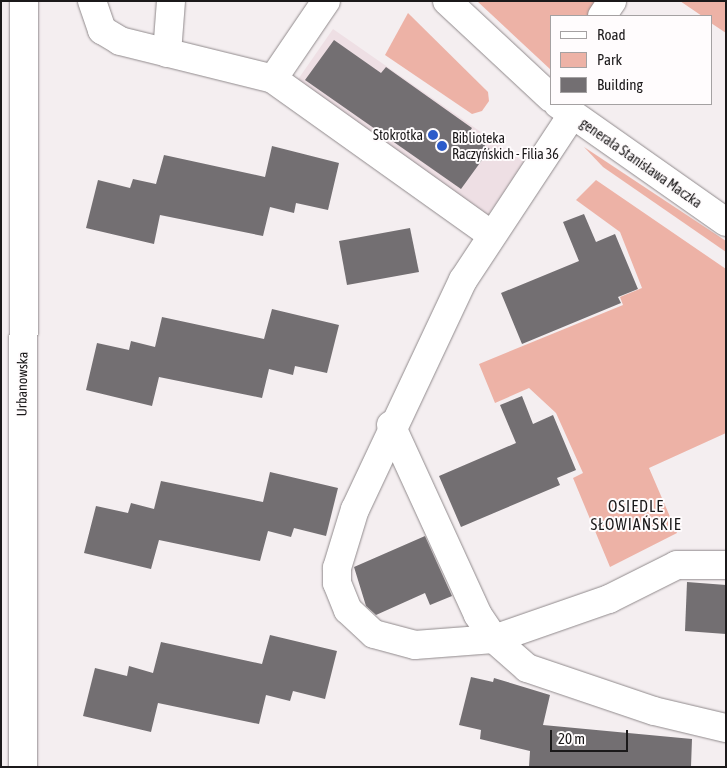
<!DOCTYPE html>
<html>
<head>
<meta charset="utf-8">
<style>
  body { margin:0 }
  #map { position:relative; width:727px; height:768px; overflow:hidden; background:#f4eef0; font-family:"Asap Condensed",sans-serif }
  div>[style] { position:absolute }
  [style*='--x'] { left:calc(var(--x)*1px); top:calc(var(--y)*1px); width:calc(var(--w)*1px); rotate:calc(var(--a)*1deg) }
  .built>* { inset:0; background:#eedfe4 }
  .green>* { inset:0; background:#edb2a6 }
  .building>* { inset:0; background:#736f72 }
  .roads { filter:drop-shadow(0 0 1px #908a8c) drop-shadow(0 0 1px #908a8c) }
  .minor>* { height:28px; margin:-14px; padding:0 14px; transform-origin:14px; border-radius:14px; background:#fff }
  .dots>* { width:14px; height:14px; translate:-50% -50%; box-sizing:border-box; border:2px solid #fffcfd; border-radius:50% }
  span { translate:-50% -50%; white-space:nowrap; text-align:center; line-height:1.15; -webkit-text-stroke:4px #fffcfd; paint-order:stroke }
  .poi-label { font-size:14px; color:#1b191a }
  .right { translate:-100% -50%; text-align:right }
  .left { translate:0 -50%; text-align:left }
  .street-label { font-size:14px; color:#1b191a }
  .quarter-label { font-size:16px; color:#1b191a; letter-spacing:1px }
  .frame { position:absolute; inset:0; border:2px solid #1b191a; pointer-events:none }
  .legend { position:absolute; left:550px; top:15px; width:162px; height:90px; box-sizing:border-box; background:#fffcfd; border:1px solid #a4a1a2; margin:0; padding:6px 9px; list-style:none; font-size:15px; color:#1b191a }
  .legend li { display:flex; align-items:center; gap:10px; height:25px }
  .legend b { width:25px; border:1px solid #a4a1a2 }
  .scale { position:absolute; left:550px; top:730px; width:78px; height:22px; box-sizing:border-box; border:2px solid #1b191a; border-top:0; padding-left:6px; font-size:15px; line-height:18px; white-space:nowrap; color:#1b191a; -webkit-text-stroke:4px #fffcfd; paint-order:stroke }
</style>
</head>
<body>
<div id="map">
  <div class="built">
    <i style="clip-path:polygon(333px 29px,524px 162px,475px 235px,283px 101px)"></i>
  </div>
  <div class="green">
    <i style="clip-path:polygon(477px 1px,596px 1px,590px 16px,551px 16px,551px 70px)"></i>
    <i style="clip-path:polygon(680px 1px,726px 1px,726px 33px,711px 23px,711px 16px,702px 16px)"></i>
    <i style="clip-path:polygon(408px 13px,488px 92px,489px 101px,482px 111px,472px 114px,385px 55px)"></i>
    <i style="clip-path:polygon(584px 147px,726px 241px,726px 252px,603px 167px)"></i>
    <i style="clip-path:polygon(596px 180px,726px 269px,726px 433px,649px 468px,677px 533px,610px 567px,573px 478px,583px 473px,556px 413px,529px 388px,495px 403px,479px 364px,623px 305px,620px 297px,642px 288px,620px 232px,576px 200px)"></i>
  </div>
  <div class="building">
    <i style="clip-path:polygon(334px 40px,381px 73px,386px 67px,472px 128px,468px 134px,490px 149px,461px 189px,305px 80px)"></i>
    <i style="clip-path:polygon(272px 146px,339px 163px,328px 210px,296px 203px,294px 213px,270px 207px,263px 236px,160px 215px,154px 244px,86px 228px,98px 180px,130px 188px,133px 179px,156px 184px,164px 155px,265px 177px)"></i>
    <i style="clip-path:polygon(584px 214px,596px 242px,615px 234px,638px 289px,618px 297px,621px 303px,522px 344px,501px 293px,579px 261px,563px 222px)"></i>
    <i style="clip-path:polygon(410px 228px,419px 272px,347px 285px,339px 241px)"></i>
    <i style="clip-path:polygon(272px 309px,339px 325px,327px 373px,295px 366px,293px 375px,269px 369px,262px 398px,159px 377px,152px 406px,86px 390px,97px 343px,129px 350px,131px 341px,155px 347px,162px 317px,264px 339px)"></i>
    <i style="clip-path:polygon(522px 396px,533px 424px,553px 415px,576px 470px,557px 478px,560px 485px,461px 527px,439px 476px,516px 443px,500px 405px)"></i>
    <i style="clip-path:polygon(270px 472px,338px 488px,326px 536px,294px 528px,291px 537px,268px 531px,260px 561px,159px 540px,151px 569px,84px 553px,96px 506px,128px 513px,131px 503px,154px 509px,161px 481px,263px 502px)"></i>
    <i style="clip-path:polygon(425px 536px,452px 596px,430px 605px,425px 593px,376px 615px,366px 606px,354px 567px)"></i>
    <i style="clip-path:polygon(687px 582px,726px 585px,726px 634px,685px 631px)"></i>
    <i style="clip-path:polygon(270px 635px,337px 651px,325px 699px,293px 691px,290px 701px,266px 695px,259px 724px,158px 703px,151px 732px,83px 716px,95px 668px,127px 676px,129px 666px,153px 673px,161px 642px,262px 664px)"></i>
    <i style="clip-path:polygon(471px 677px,493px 682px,494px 678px,550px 695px,543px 725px,692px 739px,691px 767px,529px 767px,530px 751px,480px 739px,481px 730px,459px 725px)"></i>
  </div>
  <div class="roads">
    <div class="minor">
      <i style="--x:92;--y:1;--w:31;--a:71"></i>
      <i style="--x:102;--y:30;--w:21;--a:31"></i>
      <i style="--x:120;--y:41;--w:158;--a:13.9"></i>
      <i style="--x:273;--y:79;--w:267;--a:35.5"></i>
      <i style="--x:447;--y:1;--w:142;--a:43"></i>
      <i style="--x:602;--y:16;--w:18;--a:-56"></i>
      <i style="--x:167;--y:53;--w:52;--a:-85.6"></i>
      <i style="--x:273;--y:79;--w:94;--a:-55.8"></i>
      <i style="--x:558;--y:104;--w:205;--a:35.1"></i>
      <i style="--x:572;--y:115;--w:198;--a:123.4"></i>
      <i style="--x:463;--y:280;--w:253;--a:115.2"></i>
      <i style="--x:355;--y:509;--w:62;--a:107"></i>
      <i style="--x:337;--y:568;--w:15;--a:90"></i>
      <i style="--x:337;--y:583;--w:29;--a:68"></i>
      <i style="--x:348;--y:610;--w:35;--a:43"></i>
      <i style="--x:374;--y:634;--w:42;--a:15"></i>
      <i style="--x:415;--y:645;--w:79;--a:-4.3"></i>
      <i style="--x:494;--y:639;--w:44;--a:41.3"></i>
      <i style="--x:527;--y:668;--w:134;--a:18.7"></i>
      <i style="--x:654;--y:711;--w:74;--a:13.3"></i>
      <i style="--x:391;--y:425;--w:209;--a:65.4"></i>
      <i style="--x:478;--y:615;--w:29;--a:56"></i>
      <i style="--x:494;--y:639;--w:122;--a:-19.2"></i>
      <i style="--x:609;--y:599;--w:76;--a:-26.6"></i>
      <i style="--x:677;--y:565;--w:49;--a:0"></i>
      <i style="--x:23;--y:767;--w:766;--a:-89.93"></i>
    </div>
  </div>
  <div class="dots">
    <i style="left:433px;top:135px;background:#2c5bca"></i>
    <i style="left:442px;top:146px;background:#2c5bca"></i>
  </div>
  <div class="poi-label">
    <span class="right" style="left:423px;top:135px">Stokrotka</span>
    <span class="left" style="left:452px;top:146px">Biblioteka<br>Raczyńskich - Filia 36</span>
  </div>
  <div class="street-label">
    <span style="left:641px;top:163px;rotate:35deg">generała Stanisława Maczka</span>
    <span style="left:22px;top:384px;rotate:-89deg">Urbanowska</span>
  </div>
  <div class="quarter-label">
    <span style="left:636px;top:515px">OSIEDLE<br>SŁOWIAŃSKIE</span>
  </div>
  <div class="frame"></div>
  <ul class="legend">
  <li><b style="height:6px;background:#fff"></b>Road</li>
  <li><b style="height:14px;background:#edb2a6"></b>Park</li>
  <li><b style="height:14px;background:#736f72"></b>Building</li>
  </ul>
  <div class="scale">20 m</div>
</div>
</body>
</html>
